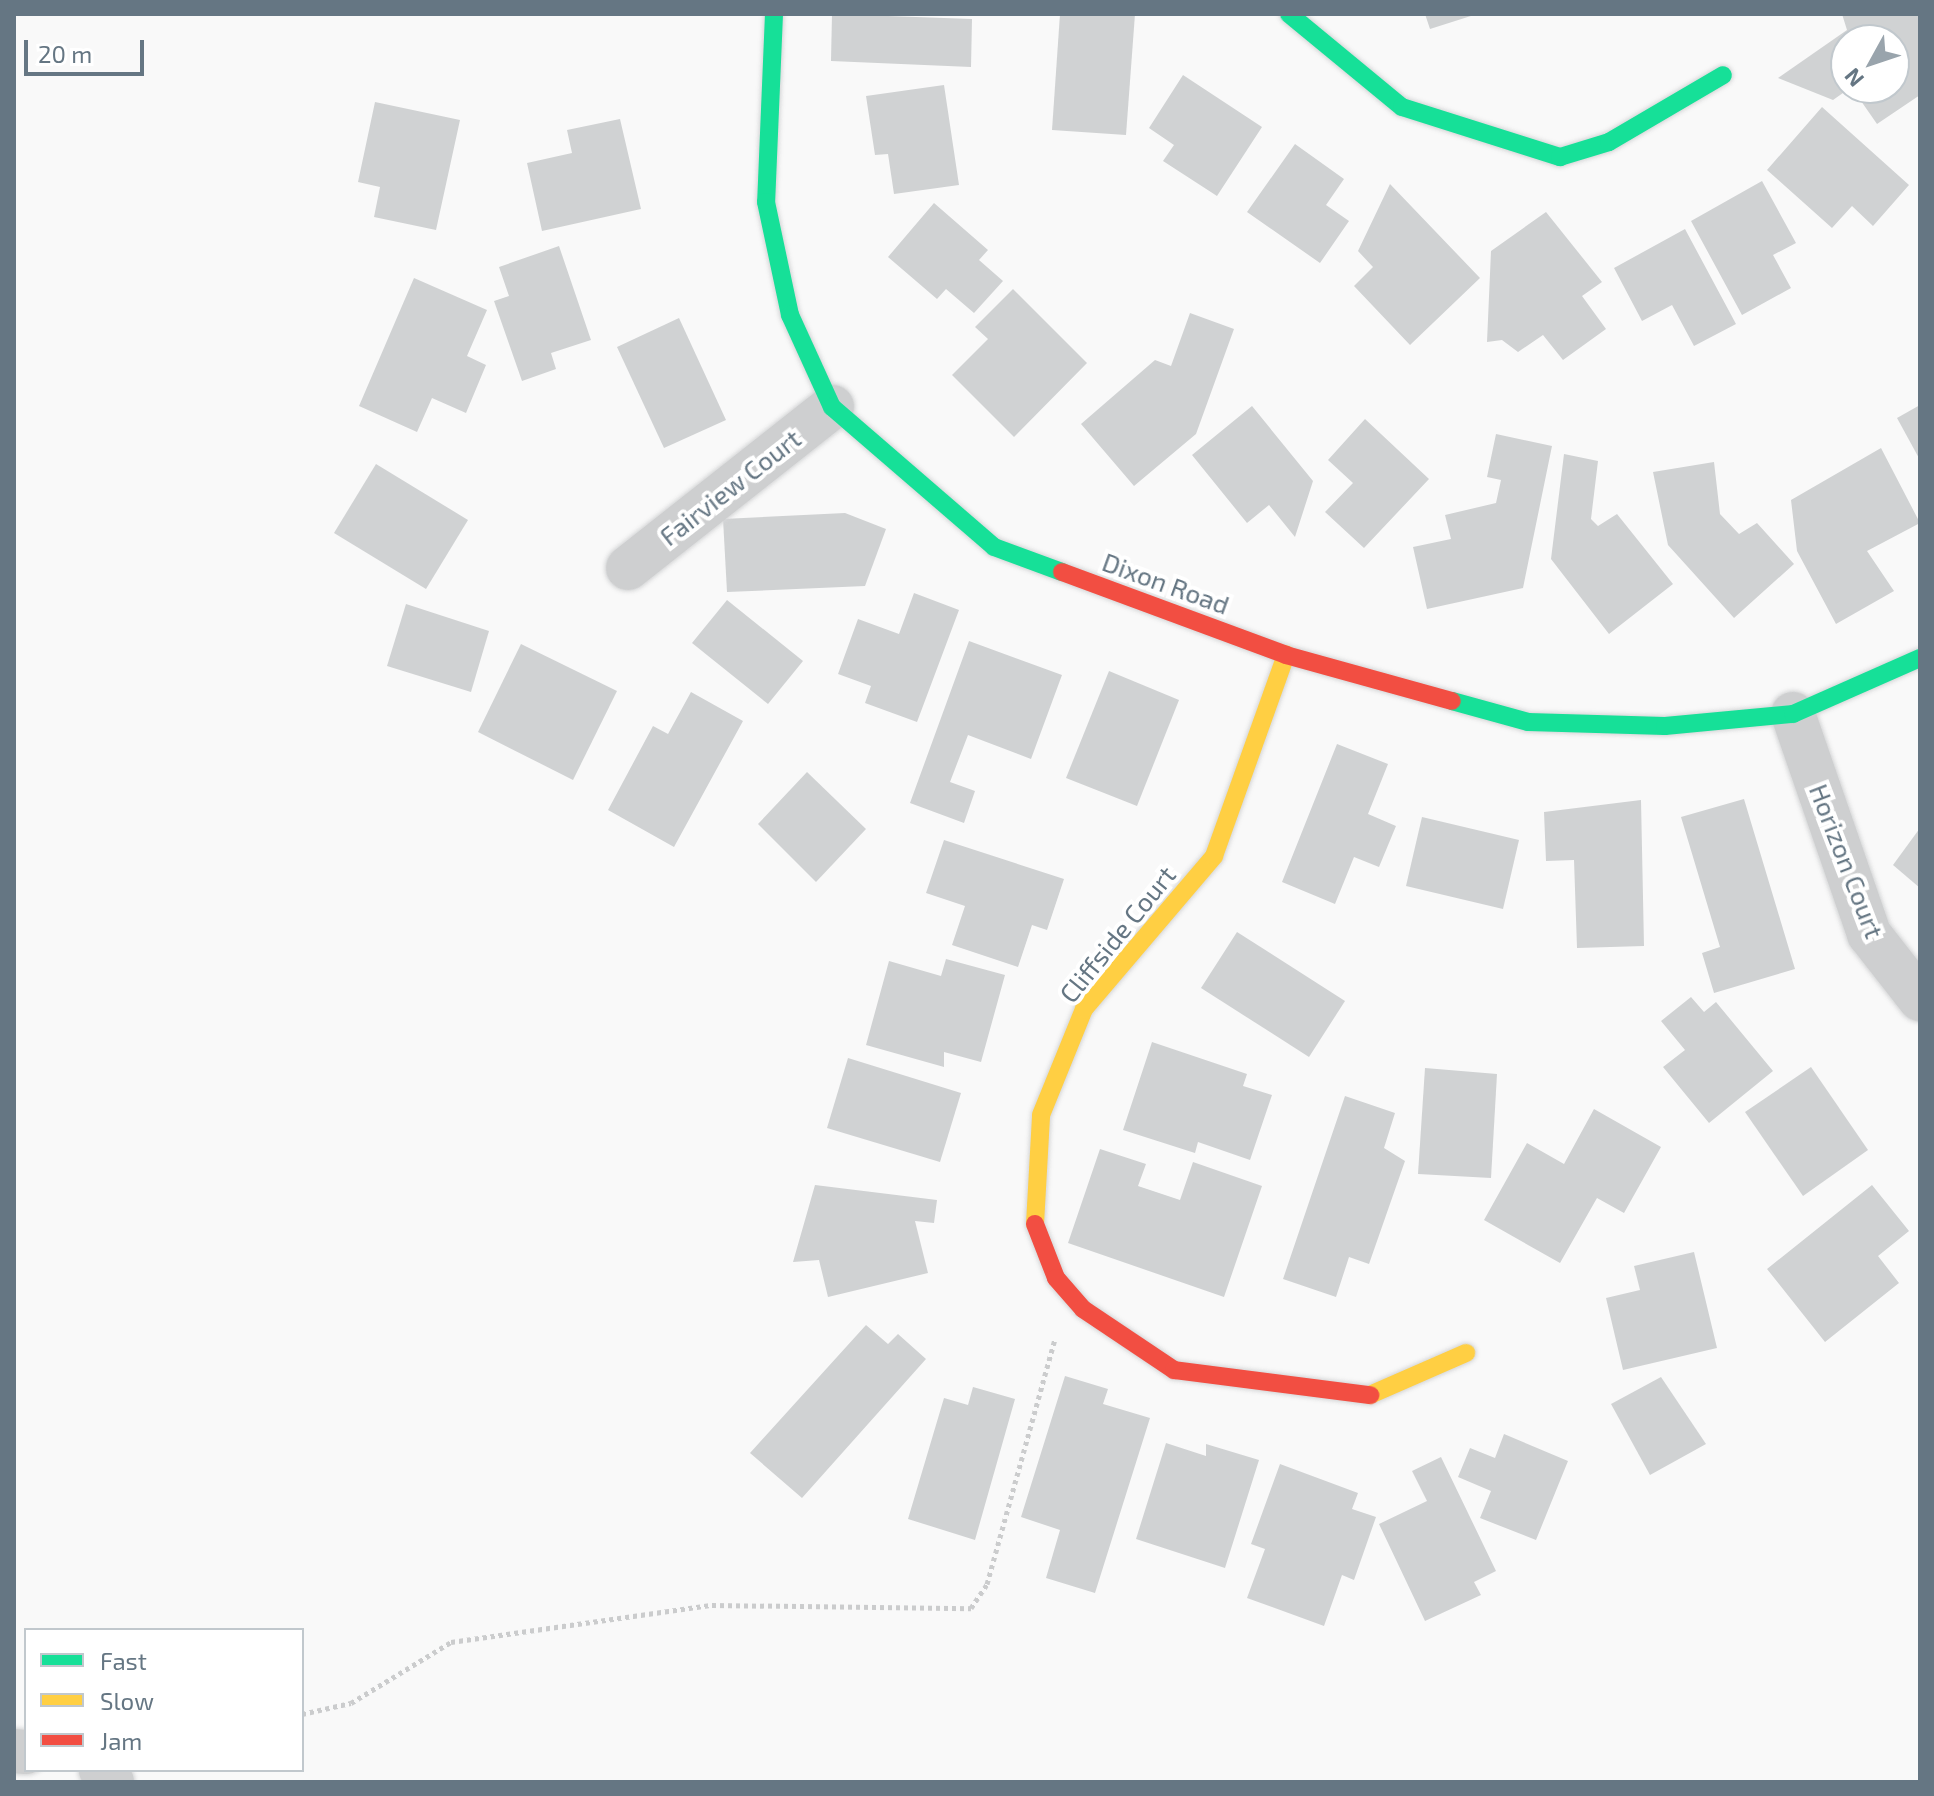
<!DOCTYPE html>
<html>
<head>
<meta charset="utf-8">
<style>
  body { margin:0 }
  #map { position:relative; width:1934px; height:1796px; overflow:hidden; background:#f9f9f9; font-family:"Exo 2",sans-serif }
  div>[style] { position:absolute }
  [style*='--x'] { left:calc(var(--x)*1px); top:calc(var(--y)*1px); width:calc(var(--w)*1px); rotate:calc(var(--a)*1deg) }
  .building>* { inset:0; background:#d0d2d3 }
  .path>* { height:5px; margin-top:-2.5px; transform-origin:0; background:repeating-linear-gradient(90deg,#cbcccd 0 4px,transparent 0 8px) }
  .roads { filter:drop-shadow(0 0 2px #d5d6d7) drop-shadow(0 0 2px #d5d6d7) }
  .street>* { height:44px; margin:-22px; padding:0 22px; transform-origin:22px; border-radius:22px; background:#cecfd0 }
  .fast>* { height:18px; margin:-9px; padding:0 9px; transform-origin:9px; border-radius:9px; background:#16e098 }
  .slow>* { height:18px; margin:-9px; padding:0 9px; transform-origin:9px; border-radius:9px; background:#ffcf43 }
  .jam>* { height:18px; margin:-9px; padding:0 9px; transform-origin:9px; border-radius:9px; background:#f24e42 }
  span { translate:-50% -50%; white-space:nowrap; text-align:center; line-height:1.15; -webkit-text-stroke:8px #fff; paint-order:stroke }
  .street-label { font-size:26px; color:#657683 }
  .frame { position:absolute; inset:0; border:16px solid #657683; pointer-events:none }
  .legend { position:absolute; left:24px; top:1628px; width:280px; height:144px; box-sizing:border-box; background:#fff; border:2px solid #c1c8cd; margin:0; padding:10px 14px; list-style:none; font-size:24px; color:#657683 }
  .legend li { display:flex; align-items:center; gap:16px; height:40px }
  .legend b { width:40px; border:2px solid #c1c8cd }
  .north { position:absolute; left:1830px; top:24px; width:80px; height:80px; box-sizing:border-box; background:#fff; border:2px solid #c1c8cd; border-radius:50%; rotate:230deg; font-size:22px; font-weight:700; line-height:32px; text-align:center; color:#657683 }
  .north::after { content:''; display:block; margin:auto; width:28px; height:36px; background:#99a4ac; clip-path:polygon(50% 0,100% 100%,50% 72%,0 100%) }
  .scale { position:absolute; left:24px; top:40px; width:120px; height:36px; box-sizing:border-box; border:4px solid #657683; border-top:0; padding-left:10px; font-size:24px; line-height:28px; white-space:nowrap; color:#657683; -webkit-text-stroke:6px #fff; paint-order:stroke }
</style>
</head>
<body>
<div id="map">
  <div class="building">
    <i style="clip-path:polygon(832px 14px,972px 19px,971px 67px,831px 61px)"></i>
    <i style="clip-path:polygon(1060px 14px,1135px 14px,1126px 135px,1052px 130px)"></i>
    <i style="clip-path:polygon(1425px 14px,1473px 14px,1474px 15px,1430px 29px)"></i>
    <i style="clip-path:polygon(1842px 14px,1920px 14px,1920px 95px,1877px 124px,1852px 88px,1894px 88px,1894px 40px,1846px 40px,1850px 88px,1833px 100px,1778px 78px,1847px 30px)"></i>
    <i style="clip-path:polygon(1183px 75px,1262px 127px,1217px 196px,1163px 161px,1174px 145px,1149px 128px)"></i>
    <i style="clip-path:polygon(944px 85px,959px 185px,894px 194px,888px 154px,875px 155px,866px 96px)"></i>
    <i style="clip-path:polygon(375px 102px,460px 120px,436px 230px,374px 217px,380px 187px,358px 182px)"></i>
    <i style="clip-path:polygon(1822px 107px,1909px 185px,1873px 226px,1852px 206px,1832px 228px,1767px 170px)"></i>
    <i style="clip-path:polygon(620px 119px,641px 209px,542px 231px,527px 163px,572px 153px,567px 130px)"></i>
    <i style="clip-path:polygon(1295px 144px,1344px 179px,1326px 205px,1349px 221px,1320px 263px,1247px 212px)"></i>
    <i style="clip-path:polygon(1762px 181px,1796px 243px,1773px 255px,1791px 288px,1742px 315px,1691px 221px)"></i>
    <i style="clip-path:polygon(1390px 184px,1480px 278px,1410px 345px,1354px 286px,1373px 267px,1358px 251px)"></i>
    <i style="clip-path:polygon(934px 203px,988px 250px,979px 260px,1003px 281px,974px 313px,946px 289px,937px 299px,888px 257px)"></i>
    <i style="clip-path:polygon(1546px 212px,1602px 282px,1582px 296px,1606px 329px,1563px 360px,1543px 335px,1518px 352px,1502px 340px,1487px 342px,1491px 251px)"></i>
    <i style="clip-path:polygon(1685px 229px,1736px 324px,1694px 346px,1672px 305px,1642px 321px,1614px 268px)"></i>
    <i style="clip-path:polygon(559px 246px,591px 340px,551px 353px,556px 369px,522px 381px,494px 301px,509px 296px,499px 267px)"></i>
    <i style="clip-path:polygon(414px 278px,487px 310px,467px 356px,486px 365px,466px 413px,432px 398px,417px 432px,359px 406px)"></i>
    <i style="clip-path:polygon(1013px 289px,1087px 363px,1014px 437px,952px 375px,988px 339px,975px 327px)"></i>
    <i style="clip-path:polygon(1190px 313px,1234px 329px,1196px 434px,1134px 486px,1081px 424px,1155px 360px,1171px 366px)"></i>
    <i style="clip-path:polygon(679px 318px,726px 420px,664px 448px,617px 347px)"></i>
    <i style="clip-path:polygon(1920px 405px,1920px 460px,1897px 418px)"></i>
    <i style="clip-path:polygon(1252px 406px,1313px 481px,1295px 537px,1269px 505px,1247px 523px,1192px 455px)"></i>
    <i style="clip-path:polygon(1365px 419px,1429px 479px,1364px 548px,1325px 512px,1353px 483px,1328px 460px)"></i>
    <i style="clip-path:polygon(1496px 434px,1552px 446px,1523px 588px,1427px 609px,1413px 547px,1451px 539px,1445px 515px,1496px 503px,1501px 480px,1487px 477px)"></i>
    <i style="clip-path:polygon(1881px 448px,1920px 523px,1867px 551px,1894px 591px,1836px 624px,1797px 551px,1791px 500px)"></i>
    <i style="clip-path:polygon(1564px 454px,1598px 461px,1591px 519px,1598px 526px,1617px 514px,1673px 584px,1609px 634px,1551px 559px)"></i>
    <i style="clip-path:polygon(1714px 462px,1720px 514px,1739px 534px,1757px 523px,1794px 564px,1734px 618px,1668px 545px,1653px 472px)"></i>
    <i style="clip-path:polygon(376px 464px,468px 520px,426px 589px,334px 533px)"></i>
    <i style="clip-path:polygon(845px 513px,886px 529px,865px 586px,727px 592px,723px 519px)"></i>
    <i style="clip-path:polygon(914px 593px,959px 610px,917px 722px,865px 703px,871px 686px,838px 674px,858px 619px,899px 634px)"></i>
    <i style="clip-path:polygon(727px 600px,803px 661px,768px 704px,692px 643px)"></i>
    <i style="clip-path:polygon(406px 604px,489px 631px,471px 692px,387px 666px)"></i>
    <i style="clip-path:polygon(969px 641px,1062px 675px,1031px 759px,968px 735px,950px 782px,975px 791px,964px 823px,910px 803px)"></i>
    <i style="clip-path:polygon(521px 644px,617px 691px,573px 780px,478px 732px)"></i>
    <i style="clip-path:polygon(1109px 671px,1179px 700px,1137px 806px,1066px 778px)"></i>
    <i style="clip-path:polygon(691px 692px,743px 721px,674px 847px,608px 810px,653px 726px,668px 734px)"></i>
    <i style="clip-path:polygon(1337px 744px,1388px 764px,1368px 814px,1396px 826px,1379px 867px,1354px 857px,1335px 904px,1282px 882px)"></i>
    <i style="clip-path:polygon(807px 772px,866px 829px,816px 882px,758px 824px)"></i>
    <i style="clip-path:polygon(1744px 799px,1795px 969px,1714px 993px,1702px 953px,1720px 947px,1681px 817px)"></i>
    <i style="clip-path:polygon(1641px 800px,1644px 946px,1577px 948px,1574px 860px,1546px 861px,1544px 812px)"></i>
    <i style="clip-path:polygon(1422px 817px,1519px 840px,1503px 909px,1406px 886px)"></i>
    <i style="clip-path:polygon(1920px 828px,1920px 888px,1893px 865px)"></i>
    <i style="clip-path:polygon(944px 840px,1064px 879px,1047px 930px,1032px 925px,1018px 967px,952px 945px,965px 906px,926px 893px)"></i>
    <i style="clip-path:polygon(1237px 932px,1345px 1001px,1309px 1057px,1201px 988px)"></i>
    <i style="clip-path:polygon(946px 959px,1005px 975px,981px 1062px,944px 1052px,944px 1067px,866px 1045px,889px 961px,941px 976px)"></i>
    <i style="clip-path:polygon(1691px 997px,1704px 1012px,1716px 1002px,1773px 1071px,1709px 1123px,1663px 1067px,1685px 1050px,1661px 1021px)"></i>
    <i style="clip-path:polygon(1152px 1042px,1247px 1074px,1243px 1086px,1272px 1095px,1250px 1160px,1198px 1142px,1195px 1153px,1123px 1130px)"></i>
    <i style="clip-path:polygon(848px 1058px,961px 1093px,940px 1162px,827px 1128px)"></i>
    <i style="clip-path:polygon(1811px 1067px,1868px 1150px,1803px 1196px,1745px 1112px)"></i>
    <i style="clip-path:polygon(1425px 1068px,1497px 1074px,1491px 1178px,1418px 1174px)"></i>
    <i style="clip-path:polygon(1345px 1096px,1395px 1113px,1384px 1148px,1405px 1161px,1369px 1264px,1349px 1257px,1336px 1297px,1283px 1279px)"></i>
    <i style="clip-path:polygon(1594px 1109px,1661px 1147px,1624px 1213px,1597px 1198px,1560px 1263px,1484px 1220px,1527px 1143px,1564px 1164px)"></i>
    <i style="clip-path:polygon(1100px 1149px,1146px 1164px,1138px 1186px,1180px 1200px,1193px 1162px,1262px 1186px,1224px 1297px,1068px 1243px)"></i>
    <i style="clip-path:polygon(815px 1185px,937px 1200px,934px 1223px,915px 1221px,928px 1273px,828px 1297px,819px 1260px,793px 1262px)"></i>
    <i style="clip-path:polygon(1872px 1185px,1909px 1231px,1878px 1256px,1899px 1283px,1825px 1342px,1767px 1269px)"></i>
    <i style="clip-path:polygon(1694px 1252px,1717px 1348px,1623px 1370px,1606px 1298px,1640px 1290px,1634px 1266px)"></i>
    <i style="clip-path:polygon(866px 1325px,888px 1344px,898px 1334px,926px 1359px,802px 1498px,750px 1453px)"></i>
    <i style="clip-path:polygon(1065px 1376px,1108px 1389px,1103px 1404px,1150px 1418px,1095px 1593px,1046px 1578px,1060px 1530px,1021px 1517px)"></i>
    <i style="clip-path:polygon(1661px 1377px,1706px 1444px,1650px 1475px,1611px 1404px)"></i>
    <i style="clip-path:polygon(973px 1387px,1015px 1399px,975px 1540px,908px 1519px,944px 1398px,968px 1405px)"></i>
    <i style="clip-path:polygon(1504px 1434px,1568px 1461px,1536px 1540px,1480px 1518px,1491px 1491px,1458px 1477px,1470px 1448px,1495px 1458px)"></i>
    <i style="clip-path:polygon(1166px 1443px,1206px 1456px,1206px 1444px,1259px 1460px,1225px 1568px,1136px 1539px)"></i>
    <i style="clip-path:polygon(1441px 1457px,1496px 1571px,1474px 1582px,1481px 1595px,1425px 1621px,1379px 1524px,1427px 1501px,1412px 1471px)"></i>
    <i style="clip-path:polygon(1280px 1464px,1358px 1493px,1352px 1509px,1376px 1517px,1354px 1580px,1342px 1575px,1324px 1626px,1247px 1598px,1265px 1549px,1251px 1544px)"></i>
  </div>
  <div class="path">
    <i style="--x:302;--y:1714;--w:50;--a:-12.7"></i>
    <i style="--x:351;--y:1703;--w:117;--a:-31.4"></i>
    <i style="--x:451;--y:1642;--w:264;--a:-8.1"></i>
    <i style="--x:712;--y:1605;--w:259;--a:0.7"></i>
    <i style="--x:971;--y:1608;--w:29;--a:-56"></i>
    <i style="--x:987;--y:1584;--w:255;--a:-74.5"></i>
  </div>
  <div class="roads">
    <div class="street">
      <i style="--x:628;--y:568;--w:260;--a:-38.3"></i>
      <i style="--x:1793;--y:714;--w:233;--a:70.9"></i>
      <i style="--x:1869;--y:934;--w:83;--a:51.9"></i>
      <i style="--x:14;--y:1751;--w:12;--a:5"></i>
      <i style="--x:101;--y:1770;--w:16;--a:47"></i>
    </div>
    <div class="fast">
      <i style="--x:774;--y:14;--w:188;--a:92.4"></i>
      <i style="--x:766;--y:202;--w:116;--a:78"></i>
      <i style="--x:790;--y:315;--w:101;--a:65.5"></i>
      <i style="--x:832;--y:407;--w:214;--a:40.8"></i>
      <i style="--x:994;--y:547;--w:72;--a:20.2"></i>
      <i style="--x:1289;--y:14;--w:146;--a:39.5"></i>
      <i style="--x:1402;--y:107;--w:166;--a:17.6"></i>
      <i style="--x:1560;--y:157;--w:51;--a:-17"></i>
      <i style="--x:1609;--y:142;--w:132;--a:-30.4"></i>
      <i style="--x:1452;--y:701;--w:79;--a:15.4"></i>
      <i style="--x:1528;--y:722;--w:137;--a:1.7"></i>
      <i style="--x:1665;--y:726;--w:129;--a:-5.4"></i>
      <i style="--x:1793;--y:714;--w:139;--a:-23.8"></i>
    </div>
    <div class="slow">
      <i style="--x:1035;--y:1224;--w:109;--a:-86.8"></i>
      <i style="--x:1041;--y:1115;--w:114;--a:-67.9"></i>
      <i style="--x:1084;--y:1009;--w:201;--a:-49.6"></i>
      <i style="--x:1214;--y:856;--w:214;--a:-70.3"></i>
      <i style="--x:1370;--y:1395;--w:105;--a:-23.6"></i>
    </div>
    <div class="jam">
      <i style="--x:1062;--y:572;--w:239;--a:20.3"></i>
      <i style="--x:1286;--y:655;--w:172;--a:15.5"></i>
      <i style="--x:1035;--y:1224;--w:58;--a:68.7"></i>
      <i style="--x:1056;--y:1278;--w:41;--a:48.9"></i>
      <i style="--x:1083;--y:1309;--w:110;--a:33.8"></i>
      <i style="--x:1174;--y:1370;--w:198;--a:7.3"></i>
    </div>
  </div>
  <div class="street-label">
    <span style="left:730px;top:487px;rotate:-38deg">Fairview Court</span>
    <span style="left:1166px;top:583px;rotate:20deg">Dixon Road</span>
    <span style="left:1847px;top:861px;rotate:69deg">Horizon Court</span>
    <span style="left:1117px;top:934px;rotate:-51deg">Cliffside Court</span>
  </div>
  <div class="frame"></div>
  <ul class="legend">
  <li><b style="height:10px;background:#16e098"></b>Fast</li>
  <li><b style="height:10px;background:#ffcf43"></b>Slow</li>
  <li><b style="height:10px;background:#f24e42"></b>Jam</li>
  </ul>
  <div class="north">N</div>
  <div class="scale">20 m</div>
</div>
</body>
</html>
